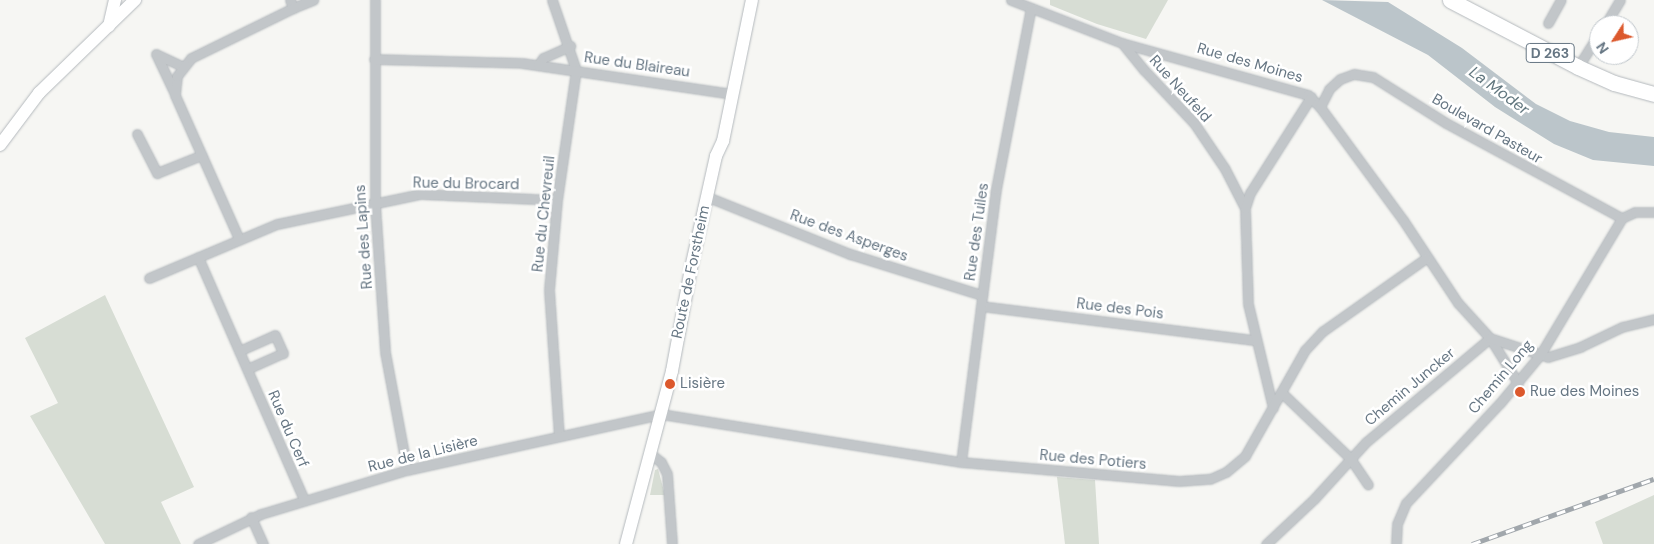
<!DOCTYPE html>
<html>
<head>
<meta charset="utf-8">
<style>
  body { margin:0 }
  #map { position:relative; width:1654px; height:544px; overflow:hidden; background:#f6f6f3; font-family:"DM Sans",sans-serif }
  div>[style] { position:absolute }
  [style*='--x'] { left:calc(var(--x)*1px); top:calc(var(--y)*1px); width:calc(var(--w)*1px); rotate:calc(var(--a)*1deg) }
  .green>* { inset:0; background:#d7ddd4 }
  .water>* { inset:0; background:#bbc5ca }
  .roads { filter:drop-shadow(0 0 1px #b4b9bd) drop-shadow(0 0 1px #b4b9bd) }
  .street>* { height:9px; margin:-4.5px; padding:0 4.5px; transform-origin:4.5px; border-radius:4.5px; background:#c2c6c9 }
  .secondary>* { height:12px; margin:-6px; padding:0 6px; transform-origin:6px; border-radius:6px; background:#fff }
  .primary>* { height:15px; margin:-7.5px; padding:0 7.5px; transform-origin:7.5px; border-radius:7.5px; background:#fff }
  .rail>* { height:5px; margin-top:-2.5px; transform-origin:0; background:repeating-linear-gradient(90deg,#fff 0 9px,#a1a7ac 0 18px); box-sizing:border-box; border-block:1px solid #a1a7ac }
  .dots>* { width:14px; height:14px; translate:-50% -50%; box-sizing:border-box; border:2px solid #fff; border-radius:50% }
  span { translate:-50% -50%; white-space:nowrap; text-align:center; line-height:1.15; -webkit-text-stroke:5px #fff; paint-order:stroke }
  .shield-label span { padding:1px 4px; background:#fff; border:1px solid; border-radius:4px; -webkit-text-stroke-width:0 }
  .shield-label { font-size:14px; color:#667683; font-weight:700 }
  .street-label { font-size:15px; color:#667683 }
  .poi-label { font-size:15px; color:#667683 }
  .left { translate:0 -50%; text-align:left }
  .water-label { font-size:16px; color:#62777f; font-style:italic }
  .north { position:absolute; left:1589px; top:15px; width:50px; height:50px; box-sizing:border-box; background:#fff; border:1px solid #c2c8cd; border-radius:50%; rotate:235deg; font-size:14px; font-weight:700; line-height:20px; text-align:center; color:#667683 }
  .north::after { content:''; display:block; margin:auto; width:18px; height:22px; background:#dc592d; clip-path:polygon(50% 0,100% 100%,50% 72%,0 100%) }
</style>
</head>
<body>
<div id="map">
  <div class="green">
    <i style="clip-path:polygon(1050px 0,1168px 0,1146px 39px,1097px 24px,1050px 5px)"></i>
    <i style="clip-path:polygon(105px 295px,194px 487px,161px 502px,181px 544px,105px 544px,30px 416px,58px 403px,25px 338px)"></i>
    <i style="clip-path:polygon(658px 469px,665px 495px,650px 495px,655px 470px)"></i>
    <i style="clip-path:polygon(1057px 477px,1095px 480px,1099px 544px,1065px 544px)"></i>
    <i style="clip-path:polygon(1654px 495px,1654px 544px,1603px 544px,1595px 522px)"></i>
  </div>
  <div class="water">
    <i style="clip-path:polygon(1322px 0,1388px 2px,1462px 48px,1536px 104px,1570px 121px,1609px 132px,1654px 137px,1654px 166px,1593px 160px,1554px 144px,1495px 107px,1428px 55px)"></i>
  </div>
  <div class="roads">
    <div class="street">
      <i style="--x:290;--y:0;--w:9;--a:69"></i>
      <i style="--x:293;--y:8;--w:22;--a:-22"></i>
      <i style="--x:375;--y:0;--w:204;--a:90"></i>
      <i style="--x:375;--y:204;--w:148;--a:86.1"></i>
      <i style="--x:385;--y:352;--w:120;--a:79.4"></i>
      <i style="--x:552;--y:0;--w:74;--a:71.1"></i>
      <i style="--x:576;--y:70;--w:131;--a:98.3"></i>
      <i style="--x:557;--y:200;--w:90;--a:95.1"></i>
      <i style="--x:549;--y:290;--w:145;--a:86.1"></i>
      <i style="--x:1011;--y:0;--w:119;--a:21.2"></i>
      <i style="--x:1122;--y:43;--w:193;--a:15.6"></i>
      <i style="--x:1308;--y:95;--w:17;--a:45"></i>
      <i style="--x:1320;--y:107;--w:140;--a:53.7"></i>
      <i style="--x:1403;--y:220;--w:100;--a:56.5"></i>
      <i style="--x:1458;--y:303;--w:47;--a:47.6"></i>
      <i style="--x:1490;--y:338;--w:162;--a:140"></i>
      <i style="--x:1366;--y:442;--w:77;--a:132.4"></i>
      <i style="--x:1314;--y:499;--w:66;--a:136.8"></i>
      <i style="--x:1548;--y:23;--w:26;--a:-61"></i>
      <i style="--x:1605;--y:25;--w:29;--a:-59"></i>
      <i style="--x:1122;--y:43;--w:35;--a:51"></i>
      <i style="--x:1144;--y:70;--w:73;--a:46.7"></i>
      <i style="--x:1194;--y:123;--w:55;--a:56"></i>
      <i style="--x:1225;--y:169;--w:44;--a:62.9"></i>
      <i style="--x:374;--y:59;--w:148;--a:1.5"></i>
      <i style="--x:522;--y:63;--w:211;--a:8.4"></i>
      <i style="--x:538;--y:65;--w:9;--a:-54"></i>
      <i style="--x:543;--y:58;--w:30;--a:-24"></i>
      <i style="--x:1578;--y:67;--w:39;--a:-58"></i>
      <i style="--x:174;--y:92;--w:42;--a:-115.3"></i>
      <i style="--x:156;--y:54;--w:29;--a:25"></i>
      <i style="--x:1320;--y:107;--w:20;--a:-63"></i>
      <i style="--x:1329;--y:89;--w:15;--a:-42"></i>
      <i style="--x:1340;--y:79;--w:15;--a:-20"></i>
      <i style="--x:1354;--y:74;--w:19;--a:9"></i>
      <i style="--x:1373;--y:77;--w:86;--a:32.2"></i>
      <i style="--x:1446;--y:123;--w:200;--a:28.4"></i>
      <i style="--x:1622;--y:218;--w:14;--a:-25"></i>
      <i style="--x:1635;--y:212;--w:19;--a:0"></i>
      <i style="--x:137;--y:134;--w:44;--a:62.9"></i>
      <i style="--x:157;--y:173;--w:48;--a:-21.8"></i>
      <i style="--x:708;--y:197;--w:153;--a:21.9"></i>
      <i style="--x:850;--y:254;--w:138;--a:17.3"></i>
      <i style="--x:239;--y:239;--w:158;--a:-114"></i>
      <i style="--x:175;--y:95;--w:19;--a:-84"></i>
      <i style="--x:177;--y:76;--w:23;--a:-52"></i>
      <i style="--x:191;--y:58;--w:114;--a:-26.1"></i>
      <i style="--x:198;--y:257;--w:265;--a:66.4"></i>
      <i style="--x:149;--y:278;--w:139;--a:-22.9"></i>
      <i style="--x:277;--y:224;--w:147;--a:-11.8"></i>
      <i style="--x:421;--y:194;--w:136;--a:2.5"></i>
      <i style="--x:981;--y:306;--w:276;--a:7.1"></i>
      <i style="--x:239;--y:351;--w:39;--a:-24"></i>
      <i style="--x:275;--y:335;--w:20;--a:66"></i>
      <i style="--x:283;--y:353;--w:39;--a:156"></i>
      <i style="--x:1518;--y:383;--w:53;--a:-121.9"></i>
      <i style="--x:1490;--y:338;--w:61;--a:18.1"></i>
      <i style="--x:1548;--y:357;--w:34;--a:-17"></i>
      <i style="--x:1580;--y:347;--w:47;--a:-25.5"></i>
      <i style="--x:1622;--y:327;--w:33;--a:-14"></i>
      <i style="--x:1281;--y:392;--w:95;--a:43.7"></i>
      <i style="--x:1350;--y:458;--w:32;--a:56"></i>
      <i style="--x:1273;--y:408;--w:107;--a:-103.5"></i>
      <i style="--x:1248;--y:304;--w:96;--a:-91.8"></i>
      <i style="--x:1245;--y:208;--w:16;--a:-72"></i>
      <i style="--x:1250;--y:193;--w:114;--a:-57.6"></i>
      <i style="--x:651;--y:454;--w:13;--a:39"></i>
      <i style="--x:661;--y:462;--w:13;--a:63"></i>
      <i style="--x:667;--y:474;--w:70;--a:85.9"></i>
      <i style="--x:961;--y:462;--w:275;--a:-82.7"></i>
      <i style="--x:996;--y:189;--w:184;--a:-79.1"></i>
      <i style="--x:251;--y:517;--w:30;--a:66"></i>
      <i style="--x:198;--y:544;--w:70;--a:-25.5"></i>
      <i style="--x:261;--y:514;--w:152;--a:-16.8"></i>
      <i style="--x:407;--y:470;--w:260;--a:-12.4"></i>
      <i style="--x:661;--y:414;--w:304;--a:9.1"></i>
      <i style="--x:961;--y:462;--w:219;--a:5"></i>
      <i style="--x:1179;--y:481;--w:31;--a:-4"></i>
      <i style="--x:1210;--y:479;--w:17;--a:-24"></i>
      <i style="--x:1226;--y:472;--w:25;--a:-40"></i>
      <i style="--x:1245;--y:456;--w:122;--a:-60.5"></i>
      <i style="--x:1305;--y:350;--w:26;--a:-47"></i>
      <i style="--x:1323;--y:331;--w:126;--a:-35.3"></i>
      <i style="--x:1396;--y:544;--w:20;--a:-87"></i>
      <i style="--x:1397;--y:524;--w:23;--a:-67"></i>
      <i style="--x:1406;--y:503;--w:137;--a:-46.8"></i>
      <i style="--x:1500;--y:403;--w:62;--a:-50.2"></i>
      <i style="--x:1540;--y:355;--w:160;--a:-59.1"></i>
    </div>
    <div class="secondary">
      <i style="--x:109;--y:26;--w:27;--a:-77"></i>
      <i style="--x:0;--y:145;--w:65;--a:-53.1"></i>
      <i style="--x:39;--y:93;--w:134;--a:-44.1"></i>
      <i style="--x:626;--y:544;--w:179;--a:-75.1"></i>
      <i style="--x:672;--y:371;--w:105;--a:-79.5"></i>
      <i style="--x:691;--y:268;--w:115;--a:-77.4"></i>
      <i style="--x:716;--y:156;--w:17;--a:-65"></i>
      <i style="--x:723;--y:141;--w:144;--a:-78.4"></i>
    </div>
    <div class="primary">
      <i style="--x:1450;--y:0;--w:144;--a:27.6"></i>
      <i style="--x:1578;--y:67;--w:39;--a:24"></i>
      <i style="--x:1614;--y:83;--w:41;--a:15.4"></i>
    </div>
  </div>
  <div class="rail">
    <i style="--x:1472;--y:544;--w:193;--a:-19.7"></i>
  </div>
  <div class="dots">
    <i style="left:670px;top:384px;background:#dc592d"></i>
    <i style="left:1520px;top:392px;background:#dc592d"></i>
  </div>
  <div class="shield-label">
    <span style="left:1550px;top:53px">D 263</span>
  </div>
  <div class="street-label">
    <span style="left:1250px;top:63px;rotate:16deg">Rue des Moines</span>
    <span style="left:637px;top:65px;rotate:8deg">Rue du Blaireau</span>
    <span style="left:1180px;top:89px;rotate:48deg">Rue Neufeld</span>
    <span style="left:1487px;top:129px;rotate:30deg">Boulevard Pasteur</span>
    <span style="left:466px;top:184px;rotate:1deg">Rue du Brocard</span>
    <span style="left:544px;top:214px;rotate:-84deg">Rue du Chevreuil</span>
    <span style="left:977px;top:232px;rotate:-82deg">Rue des Tuiles</span>
    <span style="left:849px;top:236px;rotate:20deg">Rue des Asperges</span>
    <span style="left:364px;top:237px;rotate:-94deg">Rue des Lapins</span>
    <span style="left:691px;top:272px;rotate:-78deg">Route de Forstheim</span>
    <span style="left:1120px;top:309px;rotate:7deg">Rue des Pois</span>
    <span style="left:1501px;top:377px;rotate:-50deg">Chemin Long</span>
    <span style="left:1410px;top:387px;rotate:-40deg">Chemin Juncker</span>
    <span style="left:288px;top:429px;rotate:67deg">Rue du Cerf</span>
    <span style="left:423px;top:454px;rotate:-14deg">Rue de la Lisière</span>
    <span style="left:1093px;top:460px;rotate:5deg">Rue des Potiers</span>
  </div>
  <div class="poi-label">
    <span class="left" style="left:680px;top:384px">Lisière</span>
    <span class="left" style="left:1530px;top:392px">Rue des Moines</span>
  </div>
  <div class="water-label">
    <span style="left:1499px;top:91px;rotate:36deg">La Moder</span>
  </div>
  <div class="north">N</div>
</div>
</body>
</html>
